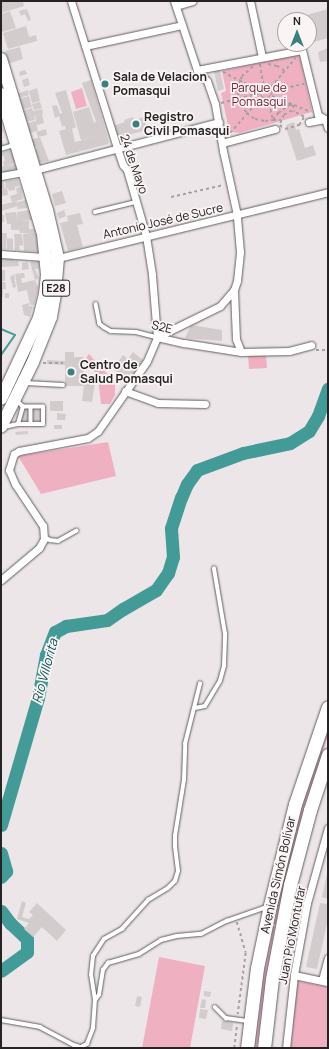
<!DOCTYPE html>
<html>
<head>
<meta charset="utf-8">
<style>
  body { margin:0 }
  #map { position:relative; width:329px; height:1049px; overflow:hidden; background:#ede6e8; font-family:Manrope,sans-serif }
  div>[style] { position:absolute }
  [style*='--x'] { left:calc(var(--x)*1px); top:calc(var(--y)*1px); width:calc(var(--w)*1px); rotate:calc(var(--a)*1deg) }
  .green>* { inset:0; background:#efb1c2 }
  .stream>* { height:2px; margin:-1px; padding:0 1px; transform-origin:1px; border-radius:1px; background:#439b98 }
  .river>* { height:13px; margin:-6.5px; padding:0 6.5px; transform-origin:6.5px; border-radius:6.5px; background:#439b98 }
  .building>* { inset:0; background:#d2cccd }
  .path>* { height:1.5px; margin-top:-0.75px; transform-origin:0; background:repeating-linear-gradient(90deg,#a5a0a1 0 3px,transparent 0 6px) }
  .path>.ring { margin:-0.75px; padding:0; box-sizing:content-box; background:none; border:1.5px solid #a5a0a1; border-radius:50% }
  .roads { filter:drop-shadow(0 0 1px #625d5e) drop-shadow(0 0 1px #625d5e) }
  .lane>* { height:3.5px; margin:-1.75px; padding:0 1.75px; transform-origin:1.75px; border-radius:1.75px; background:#fff }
  .street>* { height:7px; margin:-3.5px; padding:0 3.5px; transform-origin:3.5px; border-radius:3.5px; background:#fff }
  .primary>* { height:12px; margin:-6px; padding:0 6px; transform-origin:6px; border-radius:6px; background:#fff }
  .highway>* { height:13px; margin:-6.5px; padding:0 6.5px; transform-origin:6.5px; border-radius:6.5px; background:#fff }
  .dots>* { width:11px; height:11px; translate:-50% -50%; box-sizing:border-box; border:2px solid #faf4f5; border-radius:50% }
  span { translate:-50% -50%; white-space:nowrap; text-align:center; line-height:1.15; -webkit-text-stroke:3.5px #faf4f5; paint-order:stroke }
  .shield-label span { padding:1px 3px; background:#faf4f5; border:1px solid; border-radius:3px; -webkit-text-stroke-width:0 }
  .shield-label { font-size:11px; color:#252323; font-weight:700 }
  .poi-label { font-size:12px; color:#252323; font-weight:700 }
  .left { translate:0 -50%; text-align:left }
  .park-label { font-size:12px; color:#6e203d }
  .street-label { font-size:12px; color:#252323 }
  .water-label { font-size:13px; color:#075755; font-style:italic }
  .frame { position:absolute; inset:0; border:2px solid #252323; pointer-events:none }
  .north { position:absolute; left:277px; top:12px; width:40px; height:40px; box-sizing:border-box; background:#faf4f5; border:1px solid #a5a0a1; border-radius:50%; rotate:0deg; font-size:11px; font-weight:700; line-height:16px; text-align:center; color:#252323 }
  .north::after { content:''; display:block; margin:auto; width:14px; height:18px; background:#38817e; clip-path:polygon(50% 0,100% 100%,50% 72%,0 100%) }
</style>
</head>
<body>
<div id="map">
  <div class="green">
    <i style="clip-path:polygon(295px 55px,300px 57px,312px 112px,239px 133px,232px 132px,229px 130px,221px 93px,226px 91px,222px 71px)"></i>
    <i style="clip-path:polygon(82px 88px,87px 106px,76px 109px,71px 92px)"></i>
    <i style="clip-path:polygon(89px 354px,112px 379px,115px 384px,115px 395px,110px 404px,101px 404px,98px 378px,86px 358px)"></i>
    <i style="clip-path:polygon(266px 354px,267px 368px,249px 369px,248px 355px)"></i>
    <i style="clip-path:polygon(108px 442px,116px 476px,41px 494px,18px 456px)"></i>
    <i style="clip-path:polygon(328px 721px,328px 735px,297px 834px,274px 932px,257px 1048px,253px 1048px,269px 931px,292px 832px)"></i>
    <i style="clip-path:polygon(159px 957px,205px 966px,190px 1048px,142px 1048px)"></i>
    <i style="clip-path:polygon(297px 981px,328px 987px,328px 1048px,291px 1048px)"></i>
  </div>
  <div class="stream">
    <i style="--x:1;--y:329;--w:15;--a:23"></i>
    <i style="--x:15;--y:335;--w:24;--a:125"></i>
  </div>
  <div class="river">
    <i style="--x:1;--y:825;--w:132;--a:-73.8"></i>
    <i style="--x:38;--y:698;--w:44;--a:-79.5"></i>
    <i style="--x:46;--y:655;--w:25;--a:-69"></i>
    <i style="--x:55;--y:632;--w:13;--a:-29"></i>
    <i style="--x:66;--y:626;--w:41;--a:-8.3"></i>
    <i style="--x:107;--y:620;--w:19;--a:-35"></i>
    <i style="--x:123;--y:609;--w:38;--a:-30"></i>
    <i style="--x:156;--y:590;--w:21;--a:-55"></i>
    <i style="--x:168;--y:573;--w:17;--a:-73"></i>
    <i style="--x:173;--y:557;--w:29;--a:-94"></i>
    <i style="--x:171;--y:528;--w:32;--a:-72"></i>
    <i style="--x:181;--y:498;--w:15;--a:-67"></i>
    <i style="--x:187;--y:484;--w:17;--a:-54"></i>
    <i style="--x:197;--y:470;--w:49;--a:-20.3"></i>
    <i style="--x:243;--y:453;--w:48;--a:-12"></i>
    <i style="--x:290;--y:443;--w:22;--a:-32"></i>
    <i style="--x:309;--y:431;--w:17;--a:-59"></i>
    <i style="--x:318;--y:416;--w:29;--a:-70"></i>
    <i style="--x:1;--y:853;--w:19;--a:74"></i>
    <i style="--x:6;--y:871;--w:8;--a:130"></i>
    <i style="--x:1;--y:911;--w:15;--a:53"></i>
    <i style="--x:10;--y:923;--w:23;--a:43"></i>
    <i style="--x:27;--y:939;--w:13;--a:90"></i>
    <i style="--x:27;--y:952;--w:32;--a:144"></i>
  </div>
  <div class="building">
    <i style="clip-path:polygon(1px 1px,23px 1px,24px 6px,1px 13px)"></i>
    <i style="clip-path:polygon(27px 9px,31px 20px,28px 21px,25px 14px,21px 16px,19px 11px)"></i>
    <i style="clip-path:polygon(328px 9px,328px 38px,314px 42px,307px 15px)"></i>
    <i style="clip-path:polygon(10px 11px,16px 28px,2px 32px,1px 14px)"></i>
    <i style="clip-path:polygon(26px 26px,29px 37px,36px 35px,37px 41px,8px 49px,3px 33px)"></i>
    <i style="clip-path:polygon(20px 47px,23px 59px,8px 64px,5px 51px)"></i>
    <i style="clip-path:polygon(328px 48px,328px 61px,320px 62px,318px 52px)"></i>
    <i style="clip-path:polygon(25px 70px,27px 74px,20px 76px,19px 72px)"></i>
    <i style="clip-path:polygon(220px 70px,224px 89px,218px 91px,214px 71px)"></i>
    <i style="clip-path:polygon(28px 78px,30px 85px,24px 87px,22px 80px)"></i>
    <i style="clip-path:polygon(91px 80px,109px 142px,108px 144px,66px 155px,59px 131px,66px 129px,65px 126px,62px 127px,59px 116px,55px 118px,52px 106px,57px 105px,60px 114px,62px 113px,55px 93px,66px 90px,76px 127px,72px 129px,75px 142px,98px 136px,81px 140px,73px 112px,89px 107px,94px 123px,96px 122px,82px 83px)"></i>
    <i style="clip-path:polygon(37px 88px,40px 101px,32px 103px,29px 91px)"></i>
    <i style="clip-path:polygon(28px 90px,29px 95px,19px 98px,17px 94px)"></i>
    <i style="clip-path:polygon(29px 96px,32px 107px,22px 110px,19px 99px)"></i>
    <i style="clip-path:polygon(40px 102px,42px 108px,34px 110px,32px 104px)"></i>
    <i style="clip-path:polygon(32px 108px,33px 111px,42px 109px,43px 114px,34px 116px,35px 120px,25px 122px,22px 111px)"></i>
    <i style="clip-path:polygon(42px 114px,44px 123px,37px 125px,35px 116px)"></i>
    <i style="clip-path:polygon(133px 117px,134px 120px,144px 117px,147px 130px,117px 138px,113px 126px,125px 122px,124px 120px)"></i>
    <i style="clip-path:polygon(36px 121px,38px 131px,30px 133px,27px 123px)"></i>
    <i style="clip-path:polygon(294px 122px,296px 130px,299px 129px,305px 148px,313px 145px,316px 155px,297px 161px,287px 131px,286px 125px)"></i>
    <i style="clip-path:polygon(1px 123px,4px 132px,1px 133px)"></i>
    <i style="clip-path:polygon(46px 129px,47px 135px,38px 137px,36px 132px)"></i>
    <i style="clip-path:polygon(1px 137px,4px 147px,1px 147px)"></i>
    <i style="clip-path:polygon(40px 137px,49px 161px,39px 163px,35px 150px,37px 149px,36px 146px,33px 147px,31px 140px)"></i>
    <i style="clip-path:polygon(11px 150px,15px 163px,7px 166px,16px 164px,17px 169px,3px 173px,1px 167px,4px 166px,3px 161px,5px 161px,4px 156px,1px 156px,1px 153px)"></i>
    <i style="clip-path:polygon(1px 178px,3px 178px,5px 189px,1px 189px)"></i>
    <i style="clip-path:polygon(18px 179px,20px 186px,15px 187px,15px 190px,9px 191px,8px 188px,6px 188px,5px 181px)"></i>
    <i style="clip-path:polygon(21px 187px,23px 199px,12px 202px,10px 196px,17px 194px,16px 188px)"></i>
    <i style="clip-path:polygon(7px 188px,8px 195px,2px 196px,1px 190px)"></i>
    <i style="clip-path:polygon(62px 191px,66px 203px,55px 206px,52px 194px)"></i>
    <i style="clip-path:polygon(26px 200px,27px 208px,17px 209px,18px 202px)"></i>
    <i style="clip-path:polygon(17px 201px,18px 206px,1px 211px,1px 205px)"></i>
    <i style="clip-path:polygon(31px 210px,33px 220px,18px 221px,17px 212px)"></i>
    <i style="clip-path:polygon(64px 210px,66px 216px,59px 219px,57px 213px)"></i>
    <i style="clip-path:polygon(16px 212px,18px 221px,12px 221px,29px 221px,29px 229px,35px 229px,35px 233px,20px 233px,19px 230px,11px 230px,11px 224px,7px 224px,5px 213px)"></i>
    <i style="clip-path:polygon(80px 213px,83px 224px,77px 225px,83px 247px,68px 251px,60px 223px,68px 221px,67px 216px)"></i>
    <i style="clip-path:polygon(1px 215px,4px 215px,4px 222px,1px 222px)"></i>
    <i style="clip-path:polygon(1px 233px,7px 233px,6px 249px,1px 249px)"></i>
    <i style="clip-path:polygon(31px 233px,38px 233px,39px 252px,24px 251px,23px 234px)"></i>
    <i style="clip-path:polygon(14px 234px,22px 234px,23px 245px,19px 246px,20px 250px,15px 250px)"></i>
    <i style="clip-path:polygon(7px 238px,13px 239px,13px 249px,7px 249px)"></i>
    <i style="clip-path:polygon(1px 258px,14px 258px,14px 261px,18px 260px,19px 266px,1px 267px)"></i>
    <i style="clip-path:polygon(39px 261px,39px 268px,35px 269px,39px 278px,35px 280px,30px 262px)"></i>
    <i style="clip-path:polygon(28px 262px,29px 269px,22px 270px,22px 263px)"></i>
    <i style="clip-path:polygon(1px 270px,5px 270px,5px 281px,1px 281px)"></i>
    <i style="clip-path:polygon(24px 273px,25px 278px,21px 278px,22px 283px,35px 280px,38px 287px,39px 286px,34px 305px,30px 305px,27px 290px,18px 292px,15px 274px)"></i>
    <i style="clip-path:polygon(14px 274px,16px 287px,13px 288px,10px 277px)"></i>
    <i style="clip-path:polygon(1px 282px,5px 282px,6px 289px,3px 289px,3px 297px,1px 297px)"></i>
    <i style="clip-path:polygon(5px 293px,9px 293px,9px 298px,5px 298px)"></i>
    <i style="clip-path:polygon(29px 303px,29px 306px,33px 306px,30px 317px,24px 315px,22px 305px)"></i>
    <i style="clip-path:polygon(191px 325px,222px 330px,222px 341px,185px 338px)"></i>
    <i style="clip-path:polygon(65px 352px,74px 352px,74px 357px,84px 357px,84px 381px,95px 382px,92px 402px,82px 401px,84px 386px,65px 386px,65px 365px,47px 364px,47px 360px,65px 361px)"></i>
    <i style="clip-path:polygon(133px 352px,143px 360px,138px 367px,140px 368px,131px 380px,128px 378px,127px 380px,113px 369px,123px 355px,128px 359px)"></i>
    <i style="clip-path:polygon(50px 401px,63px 401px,63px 411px,50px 411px)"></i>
    <i style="clip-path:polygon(20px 409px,41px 409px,41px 421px,20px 421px)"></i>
    <i style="clip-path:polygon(57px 413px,66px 414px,65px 420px,57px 420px)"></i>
    <i style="clip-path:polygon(54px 425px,62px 425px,62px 429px,54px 429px)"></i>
    <i style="clip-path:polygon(28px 431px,28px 434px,16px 435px,15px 432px)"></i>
    <i style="clip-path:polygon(327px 874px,328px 874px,328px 899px,322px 897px)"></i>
    <i style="clip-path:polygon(22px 901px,26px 903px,22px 917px,29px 919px,33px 915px,29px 912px,37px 903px,66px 930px,57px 941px,42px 927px,33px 937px,24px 929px,29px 923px,17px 919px)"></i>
    <i style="clip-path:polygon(320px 903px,328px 904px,328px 919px,317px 969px,306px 967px)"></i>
    <i style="clip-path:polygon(204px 991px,211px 992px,210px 997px,204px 996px)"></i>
    <i style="clip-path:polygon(137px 996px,142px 997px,140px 1007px,135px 1006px)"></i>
    <i style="clip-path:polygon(202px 999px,206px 1000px,205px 1008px,200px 1008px)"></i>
    <i style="clip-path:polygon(200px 1009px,208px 1010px,206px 1019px,199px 1018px)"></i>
    <i style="clip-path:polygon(222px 1021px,233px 1023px,232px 1031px,221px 1029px)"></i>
  </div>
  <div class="path">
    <i style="--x:260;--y:64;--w:22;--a:80"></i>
    <i style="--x:268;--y:64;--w:9;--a:13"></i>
    <i style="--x:277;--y:66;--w:9;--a:32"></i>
    <i style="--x:253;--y:67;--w:15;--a:138"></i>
    <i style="--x:242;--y:77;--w:10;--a:114"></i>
    <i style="--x:238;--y:86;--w:13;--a:86"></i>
    <i style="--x:239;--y:99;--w:6;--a:72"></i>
    <i style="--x:241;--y:105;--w:10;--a:53"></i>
    <i style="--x:247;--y:113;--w:10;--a:37"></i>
    <i style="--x:255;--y:119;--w:10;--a:11"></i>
    <i style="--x:265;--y:121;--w:8;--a:-7"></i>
    <i style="--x:273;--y:120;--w:9;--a:-54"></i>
    <i style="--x:278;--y:113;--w:14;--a:-36"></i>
    <i style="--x:289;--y:105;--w:4;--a:0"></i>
    <i style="--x:293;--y:105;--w:7;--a:74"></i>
    <i style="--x:223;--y:72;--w:42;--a:27.2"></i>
    <i class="ring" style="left:260px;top:86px;width:10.5px;height:10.5px"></i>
    <i style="--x:271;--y:87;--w:38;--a:-50"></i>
    <i style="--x:273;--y:91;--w:32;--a:-13"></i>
    <i style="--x:272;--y:96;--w:42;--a:22.3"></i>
    <i style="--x:268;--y:98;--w:23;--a:77"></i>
    <i style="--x:221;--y:103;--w:40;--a:-14.4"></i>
    <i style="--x:273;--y:120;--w:8;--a:0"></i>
    <i style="--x:299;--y:125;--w:9;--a:-58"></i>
    <i style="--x:304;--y:117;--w:13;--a:-153"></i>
    <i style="--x:292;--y:111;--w:9;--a:153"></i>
    <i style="--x:284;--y:115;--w:11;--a:112"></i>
    <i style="--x:280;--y:125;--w:6;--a:39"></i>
    <i style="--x:285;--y:129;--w:18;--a:-16"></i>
    <i style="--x:230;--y:133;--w:48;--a:-48.4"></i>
    <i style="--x:171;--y:197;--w:54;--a:-12.8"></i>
    <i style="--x:316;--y:350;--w:12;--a:0"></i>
    <i style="--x:43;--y:363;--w:20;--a:0"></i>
    <i style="--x:237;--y:922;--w:32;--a:74"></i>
    <i style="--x:246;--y:953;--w:62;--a:97.5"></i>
    <i style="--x:234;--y:1048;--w:24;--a:-83"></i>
  </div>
  <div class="roads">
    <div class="lane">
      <i style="--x:1;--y:149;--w:14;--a:-17"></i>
      <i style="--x:95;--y:212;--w:42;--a:-13.7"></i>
      <i style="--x:96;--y:304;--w:20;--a:79"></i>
      <i style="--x:100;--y:324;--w:5;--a:37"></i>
      <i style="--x:104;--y:327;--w:8;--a:30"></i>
      <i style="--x:111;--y:331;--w:25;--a:2"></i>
      <i style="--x:136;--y:332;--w:21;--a:14"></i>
      <i style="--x:26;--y:383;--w:37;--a:3"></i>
      <i style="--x:31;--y:407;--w:17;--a:90"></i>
      <i style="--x:18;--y:424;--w:18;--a:-74"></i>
      <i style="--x:4;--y:427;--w:14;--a:-12"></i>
      <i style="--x:18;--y:424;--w:25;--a:0"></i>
      <i style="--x:43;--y:424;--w:17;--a:-90"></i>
      <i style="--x:43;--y:407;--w:20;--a:180"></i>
      <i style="--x:23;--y:407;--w:8;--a:-135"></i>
      <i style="--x:45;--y:537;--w:6;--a:31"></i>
      <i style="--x:50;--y:540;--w:8;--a:7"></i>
      <i style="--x:58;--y:541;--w:21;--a:-29"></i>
      <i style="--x:195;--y:708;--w:10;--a:-11"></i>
      <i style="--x:205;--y:706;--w:29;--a:-59"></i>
      <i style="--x:220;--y:681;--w:16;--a:-75"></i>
      <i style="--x:224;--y:666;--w:32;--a:-88"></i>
      <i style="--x:225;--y:634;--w:66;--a:-99.6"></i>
      <i style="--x:95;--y:1000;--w:6;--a:-51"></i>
      <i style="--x:99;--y:995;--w:25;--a:-81"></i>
      <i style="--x:103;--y:970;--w:9;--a:-54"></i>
      <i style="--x:108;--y:963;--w:32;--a:-16"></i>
      <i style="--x:139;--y:954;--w:26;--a:-32"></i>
      <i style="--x:161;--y:940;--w:16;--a:-14"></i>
      <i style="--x:177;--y:936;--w:24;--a:-5"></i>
      <i style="--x:201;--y:934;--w:29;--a:-27"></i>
      <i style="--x:227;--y:921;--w:42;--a:-19.3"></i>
      <i style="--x:215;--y:1007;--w:16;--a:45"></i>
      <i style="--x:226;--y:1018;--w:21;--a:8"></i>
      <i style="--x:1;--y:1020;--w:40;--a:10"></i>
      <i style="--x:40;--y:1027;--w:38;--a:28"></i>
      <i style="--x:74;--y:1045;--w:7;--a:16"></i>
      <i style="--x:81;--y:1047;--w:7;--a:-27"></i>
      <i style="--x:87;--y:1044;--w:17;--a:-69"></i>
      <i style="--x:93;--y:1028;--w:28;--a:-86"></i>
      <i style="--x:95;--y:1000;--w:25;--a:-99"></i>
      <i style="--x:91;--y:975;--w:19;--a:-84"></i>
      <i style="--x:93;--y:956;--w:20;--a:-57"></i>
      <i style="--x:104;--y:939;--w:21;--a:-29"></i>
      <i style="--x:122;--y:929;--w:39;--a:-48"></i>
      <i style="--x:148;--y:900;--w:23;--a:-31"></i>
      <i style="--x:168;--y:888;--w:10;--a:-45"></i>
      <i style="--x:175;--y:881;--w:10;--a:-73"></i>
      <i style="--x:178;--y:871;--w:24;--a:-97"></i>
      <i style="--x:175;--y:847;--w:11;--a:-90"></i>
      <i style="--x:175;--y:836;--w:57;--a:-80.9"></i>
      <i style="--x:184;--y:780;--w:36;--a:-88"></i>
      <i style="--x:185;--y:744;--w:62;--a:-76"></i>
    </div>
    <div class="street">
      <i style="--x:71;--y:1;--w:154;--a:72.6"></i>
      <i style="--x:117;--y:148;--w:18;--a:71"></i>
      <i style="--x:123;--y:165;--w:6;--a:51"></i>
      <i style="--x:127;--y:170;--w:69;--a:73.9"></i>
      <i style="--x:146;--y:236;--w:39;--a:81"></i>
      <i style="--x:152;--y:275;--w:62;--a:85.4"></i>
      <i style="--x:250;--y:1;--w:57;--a:77.9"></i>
      <i style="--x:176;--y:6;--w:17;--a:-17"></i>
      <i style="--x:85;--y:46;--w:99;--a:-12.2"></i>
      <i style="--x:197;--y:70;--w:107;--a:-10.8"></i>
      <i style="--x:302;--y:50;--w:67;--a:76.2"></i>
      <i style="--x:318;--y:115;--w:8;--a:30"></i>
      <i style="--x:325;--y:119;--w:9;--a:72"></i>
      <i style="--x:309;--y:122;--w:16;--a:-11"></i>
      <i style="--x:222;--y:143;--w:55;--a:-14.8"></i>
      <i style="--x:1;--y:176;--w:35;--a:-10"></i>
      <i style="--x:35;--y:170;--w:190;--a:-14.6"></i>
      <i style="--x:1;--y:254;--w:57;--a:4"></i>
      <i style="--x:58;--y:258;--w:278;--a:-13.7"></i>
      <i style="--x:234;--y:290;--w:49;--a:87.7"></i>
      <i style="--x:236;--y:339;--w:14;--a:69"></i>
      <i style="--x:157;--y:337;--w:28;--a:13"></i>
      <i style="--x:184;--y:343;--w:58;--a:9"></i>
      <i style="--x:241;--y:352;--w:48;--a:-1.2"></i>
      <i style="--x:289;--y:351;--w:23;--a:-15"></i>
      <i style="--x:125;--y:391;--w:35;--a:20"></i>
      <i style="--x:158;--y:403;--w:47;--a:1.2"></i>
      <i style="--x:1;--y:580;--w:50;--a:-40.1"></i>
      <i style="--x:39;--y:548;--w:10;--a:-61"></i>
      <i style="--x:44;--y:539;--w:13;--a:-94"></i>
      <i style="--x:43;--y:526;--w:50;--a:-123.7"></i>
      <i style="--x:15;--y:484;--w:15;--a:-113"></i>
      <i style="--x:9;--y:470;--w:17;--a:-73"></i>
      <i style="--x:14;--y:454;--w:6;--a:-31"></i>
      <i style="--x:19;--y:451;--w:70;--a:-10.7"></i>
      <i style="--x:88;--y:438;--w:12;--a:-35"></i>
      <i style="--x:98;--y:431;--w:85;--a:-55"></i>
      <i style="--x:147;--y:361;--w:26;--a:-67"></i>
      <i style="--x:157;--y:337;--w:70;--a:-26.2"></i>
      <i style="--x:220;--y:306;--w:21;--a:-49"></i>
      <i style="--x:234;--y:290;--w:9;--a:-72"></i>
      <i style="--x:237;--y:281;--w:29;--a:-84"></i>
      <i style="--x:240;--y:252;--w:37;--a:-95"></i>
      <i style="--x:237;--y:215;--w:66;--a:-102.3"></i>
      <i style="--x:223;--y:151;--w:48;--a:-99.7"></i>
      <i style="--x:215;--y:104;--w:24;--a:-109"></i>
      <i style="--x:207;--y:81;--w:15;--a:-132"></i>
      <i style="--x:197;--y:70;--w:73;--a:-108.4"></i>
      <i style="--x:294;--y:975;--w:35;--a:12"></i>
      <i style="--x:322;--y:980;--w:23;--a:-75"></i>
      <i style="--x:286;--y:1048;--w:73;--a:-83.7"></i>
      <i style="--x:294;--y:975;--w:73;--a:-79.8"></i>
      <i style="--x:307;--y:903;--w:78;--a:-74.4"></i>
    </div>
    <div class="primary">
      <i style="--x:1;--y:59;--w:158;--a:73.1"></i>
      <i style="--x:47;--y:210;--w:49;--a:77.1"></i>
      <i style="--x:58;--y:258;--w:36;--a:95"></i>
      <i style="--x:55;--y:294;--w:23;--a:100"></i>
      <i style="--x:51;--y:317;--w:48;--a:111.8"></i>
      <i style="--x:33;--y:362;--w:72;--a:116.2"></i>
      <i style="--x:1;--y:94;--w:146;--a:73.3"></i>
      <i style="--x:43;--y:234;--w:41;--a:84.4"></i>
      <i style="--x:47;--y:275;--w:19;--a:96"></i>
      <i style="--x:45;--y:294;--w:25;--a:104"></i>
      <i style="--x:39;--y:318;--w:89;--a:115.1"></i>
    </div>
    <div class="highway">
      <i style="--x:247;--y:1048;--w:81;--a:-82.9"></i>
      <i style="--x:257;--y:968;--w:64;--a:-78.3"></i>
      <i style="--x:270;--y:905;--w:104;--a:-76.1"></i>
      <i style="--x:295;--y:804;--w:102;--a:-71.2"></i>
      <i style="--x:264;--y:1048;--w:69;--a:-83.4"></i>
      <i style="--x:272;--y:979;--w:96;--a:-79.2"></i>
      <i style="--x:290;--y:885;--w:78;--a:-75.1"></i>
      <i style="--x:310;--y:810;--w:58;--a:-71.9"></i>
    </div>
  </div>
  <div class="dots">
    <i style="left:105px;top:84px;background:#38817e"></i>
    <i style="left:136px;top:124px;background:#38817e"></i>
    <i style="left:71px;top:372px;background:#38817e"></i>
  </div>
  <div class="shield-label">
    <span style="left:56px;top:288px">E28</span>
  </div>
  <div class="poi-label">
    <span class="left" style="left:113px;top:84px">Sala de Velacion<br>Pomasqui</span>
    <span class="left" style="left:144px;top:124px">Registro<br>Civil Pomasqui</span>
    <span class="left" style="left:80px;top:372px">Centro de<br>Salud Pomasqui</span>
  </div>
  <div class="park-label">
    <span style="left:259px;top:95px">Parque de<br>Pomasqui</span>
  </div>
  <div class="street-label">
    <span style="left:134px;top:164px;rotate:71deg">24 de Mayo</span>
    <span style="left:163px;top:221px;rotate:-13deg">Antonio José de Sucre</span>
    <span style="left:162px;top:327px;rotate:14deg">S2E</span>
    <span style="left:278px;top:875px;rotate:-77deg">Avenida Simón Bolívar</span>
    <span style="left:292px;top:935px;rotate:-79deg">Juan Pio Montufar</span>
  </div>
  <div class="water-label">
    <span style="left:45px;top:671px;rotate:-75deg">Río Villorita</span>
  </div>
  <div class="frame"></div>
  <div class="north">N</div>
</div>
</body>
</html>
